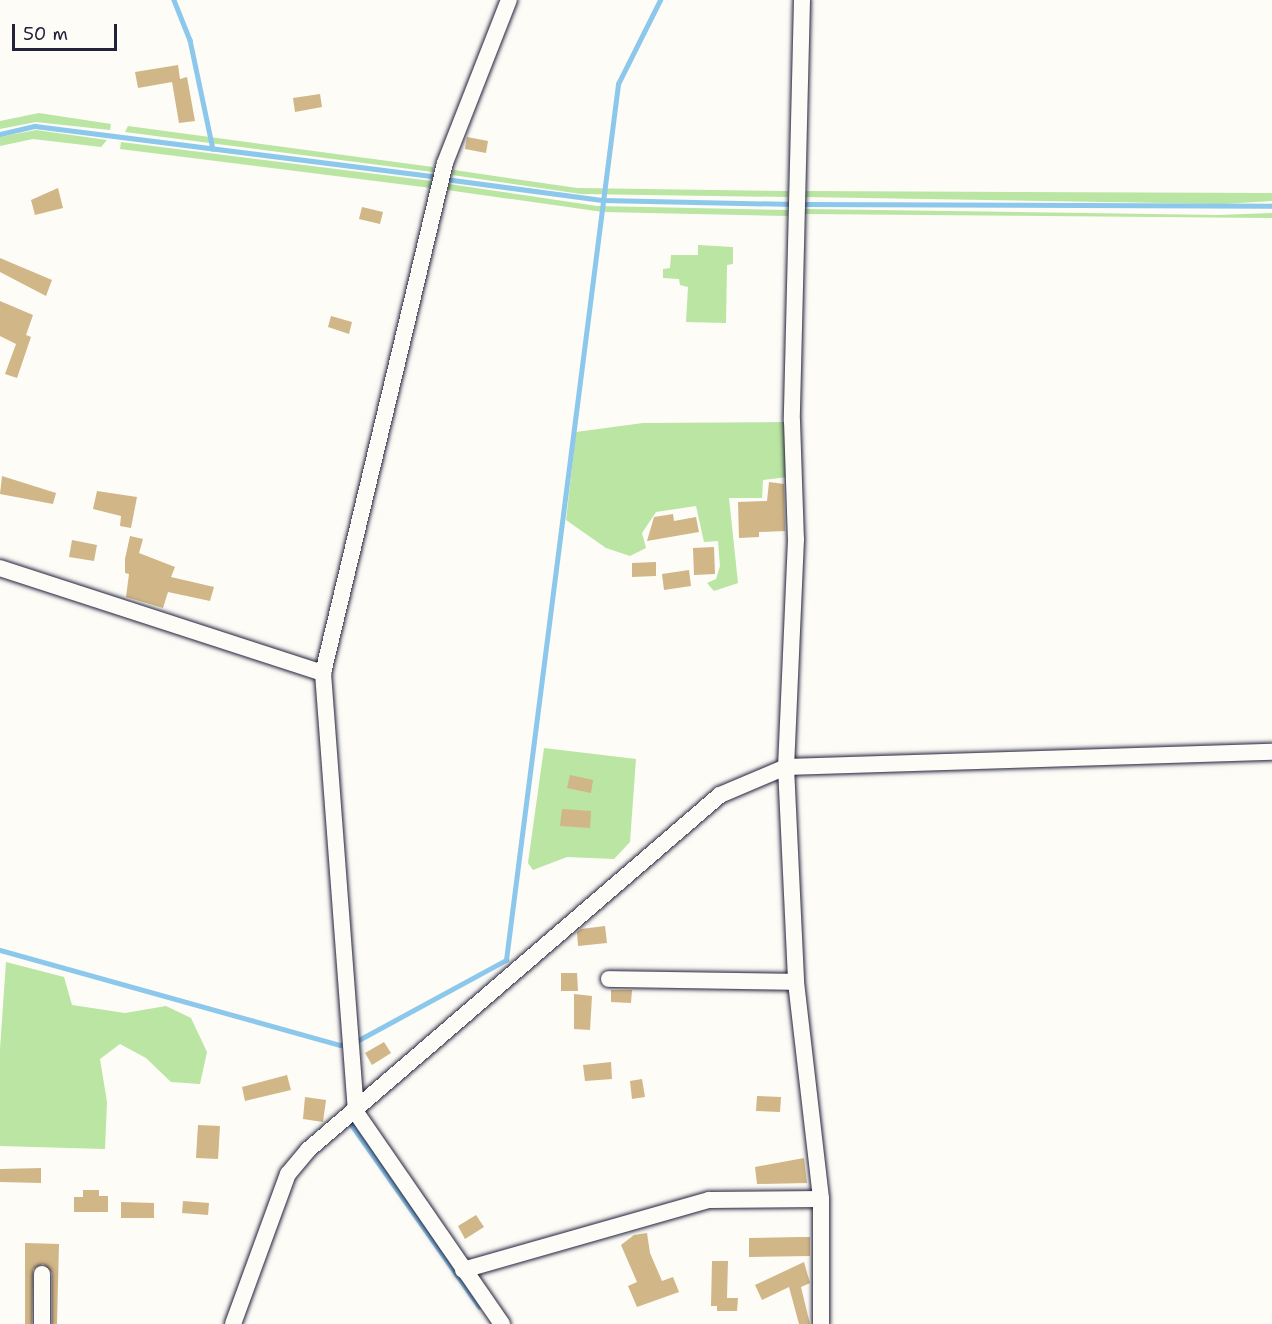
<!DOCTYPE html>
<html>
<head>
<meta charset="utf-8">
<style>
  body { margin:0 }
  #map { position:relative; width:1272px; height:1324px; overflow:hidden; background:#fdfcf7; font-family:"Shantell Sans",sans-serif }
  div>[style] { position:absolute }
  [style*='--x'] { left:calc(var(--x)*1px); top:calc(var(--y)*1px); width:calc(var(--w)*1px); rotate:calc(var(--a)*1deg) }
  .green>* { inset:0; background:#bae5a2 }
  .stream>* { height:4.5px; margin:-2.25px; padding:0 2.25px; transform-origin:2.25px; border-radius:2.25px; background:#8cc7ec }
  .building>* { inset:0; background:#d1b687 }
  .roads { filter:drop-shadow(0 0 2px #22223b) drop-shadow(0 0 2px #22223b) }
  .minor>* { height:16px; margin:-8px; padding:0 8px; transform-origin:8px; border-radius:8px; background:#fdfcf7 }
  span { translate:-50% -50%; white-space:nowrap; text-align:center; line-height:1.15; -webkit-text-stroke:5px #fdfcf7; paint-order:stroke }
  .scale { position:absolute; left:12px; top:24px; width:105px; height:27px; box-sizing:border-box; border:3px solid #22223b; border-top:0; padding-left:8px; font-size:18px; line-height:21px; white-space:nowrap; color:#22223b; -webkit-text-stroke:4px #fdfcf7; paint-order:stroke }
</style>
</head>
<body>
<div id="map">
  <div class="green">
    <i style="clip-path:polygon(39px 113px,111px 124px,110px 130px,36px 122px,0 129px,0 121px)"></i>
    <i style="clip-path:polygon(128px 126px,433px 167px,433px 172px,125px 132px)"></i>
    <i style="clip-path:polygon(36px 130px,107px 140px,101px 147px,33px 139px,0 146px,0 137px)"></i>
    <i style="clip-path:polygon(121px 142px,432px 181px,431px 188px,120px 149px)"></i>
    <i style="clip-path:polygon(454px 170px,577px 188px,788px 191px,788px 197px,581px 194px,452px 175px)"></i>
    <i style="clip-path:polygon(449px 184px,597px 206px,788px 210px,788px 216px,603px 212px,447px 190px)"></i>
    <i style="clip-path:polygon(806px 191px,1272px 193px,1272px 201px,1223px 204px,804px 197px)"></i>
    <i style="clip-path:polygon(805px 209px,1219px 215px,1272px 213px,1272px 218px,805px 214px)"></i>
    <i style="clip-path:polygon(698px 245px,733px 247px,733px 264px,727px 265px,726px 323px,686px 322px,688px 287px,680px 285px,679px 279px,663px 278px,663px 269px,670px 268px,671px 255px,698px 255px)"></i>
    <i style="clip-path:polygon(785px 422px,788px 477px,763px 480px,762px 498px,729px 498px,738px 583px,714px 591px,707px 583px,716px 579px,720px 566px,718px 541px,704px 542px,696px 506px,656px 512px,642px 533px,646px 548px,630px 556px,606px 548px,566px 520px,576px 432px,643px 423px)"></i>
    <i style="clip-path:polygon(544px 748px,636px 759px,630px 842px,614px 859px,567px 857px,533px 870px,528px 863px)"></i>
    <i style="clip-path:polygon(6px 962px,64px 977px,72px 1005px,125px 1013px,166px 1006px,191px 1018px,207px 1052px,200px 1084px,171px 1082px,146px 1058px,120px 1044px,100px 1059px,107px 1102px,105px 1149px,0 1146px,0 1049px)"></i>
  </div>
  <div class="stream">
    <i style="--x:174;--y:0;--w:43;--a:68.2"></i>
    <i style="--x:190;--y:40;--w:111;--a:78.1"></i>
    <i style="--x:0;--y:134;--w:36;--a:-13"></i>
    <i style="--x:35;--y:126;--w:405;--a:7.2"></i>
    <i style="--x:445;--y:179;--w:158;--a:7.6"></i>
    <i style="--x:602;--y:200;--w:190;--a:1.2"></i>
    <i style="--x:801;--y:204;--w:471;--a:0.2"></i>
    <i style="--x:0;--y:950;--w:353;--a:15.6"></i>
    <i style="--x:340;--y:1045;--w:7;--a:-16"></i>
    <i style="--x:355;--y:1042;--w:172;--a:-28.5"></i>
    <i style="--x:506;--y:960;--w:883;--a:-82.71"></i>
    <i style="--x:618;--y:84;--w:94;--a:-63.4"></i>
    <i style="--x:351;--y:1124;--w:223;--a:54.9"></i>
  </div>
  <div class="building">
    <i style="clip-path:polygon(178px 65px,180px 79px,187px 77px,195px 121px,179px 123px,172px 82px,138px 88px,135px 72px)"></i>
    <i style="clip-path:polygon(320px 94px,322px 107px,295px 112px,293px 98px)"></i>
    <i style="clip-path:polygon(467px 137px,488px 141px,486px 153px,465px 149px)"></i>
    <i style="clip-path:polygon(58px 188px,63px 208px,35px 215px,31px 200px)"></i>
    <i style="clip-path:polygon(362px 207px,383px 212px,380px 224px,359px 219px)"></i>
    <i style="clip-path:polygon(0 258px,52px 280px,46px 296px,0 272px)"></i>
    <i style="clip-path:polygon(0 301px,33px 315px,26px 335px,31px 337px,17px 378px,5px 374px,16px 344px,0 336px)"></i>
    <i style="clip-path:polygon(331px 316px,352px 322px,349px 334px,328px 327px)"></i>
    <i style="clip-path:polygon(2px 476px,56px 493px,53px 504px,0 494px)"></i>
    <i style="clip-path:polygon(769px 482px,784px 484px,785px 531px,759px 532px,759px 537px,739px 538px,738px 502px,767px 501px)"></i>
    <i style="clip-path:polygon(97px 491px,137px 497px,131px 528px,120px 526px,121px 516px,93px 509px)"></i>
    <i style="clip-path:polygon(673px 514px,674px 521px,696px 517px,699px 532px,647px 541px,654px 517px)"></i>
    <i style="clip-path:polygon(130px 536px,143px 539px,139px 553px,175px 567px,171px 577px,214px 587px,210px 601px,168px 592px,163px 608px,126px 597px,129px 574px,125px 573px,125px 559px)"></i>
    <i style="clip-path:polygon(72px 540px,97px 545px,94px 561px,69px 557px)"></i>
    <i style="clip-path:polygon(714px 547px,715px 574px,694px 575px,693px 548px)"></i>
    <i style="clip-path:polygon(656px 562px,656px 576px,632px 577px,632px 563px)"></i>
    <i style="clip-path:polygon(689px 570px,691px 586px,664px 590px,662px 574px)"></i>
    <i style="clip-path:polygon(570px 775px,593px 780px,591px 793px,567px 788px)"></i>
    <i style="clip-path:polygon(562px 809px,591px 811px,590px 828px,560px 826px)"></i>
    <i style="clip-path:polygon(605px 926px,607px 943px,578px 946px,577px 932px,581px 929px)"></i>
    <i style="clip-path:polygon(561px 973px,577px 973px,578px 991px,561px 991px)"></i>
    <i style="clip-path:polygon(611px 990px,632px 990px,631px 1003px,611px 1002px)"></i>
    <i style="clip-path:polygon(574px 994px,592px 996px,590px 1030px,574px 1029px)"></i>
    <i style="clip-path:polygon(384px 1042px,391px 1053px,372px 1065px,365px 1053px)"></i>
    <i style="clip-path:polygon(611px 1062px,612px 1079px,585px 1081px,583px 1065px)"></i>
    <i style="clip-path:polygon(287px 1075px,291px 1090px,245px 1101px,242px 1087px)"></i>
    <i style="clip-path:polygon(642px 1079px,645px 1097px,632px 1099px,630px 1081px)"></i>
    <i style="clip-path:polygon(757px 1096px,781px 1097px,780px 1112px,756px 1111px)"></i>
    <i style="clip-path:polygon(305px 1097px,326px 1100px,323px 1122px,303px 1119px)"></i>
    <i style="clip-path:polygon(198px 1125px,220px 1126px,218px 1159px,196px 1158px)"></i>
    <i style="clip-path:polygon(804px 1158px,807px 1183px,757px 1184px,755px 1167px)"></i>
    <i style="clip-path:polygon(41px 1168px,41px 1183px,0 1182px,0 1169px)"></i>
    <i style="clip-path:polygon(83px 1190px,99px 1190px,99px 1196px,108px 1196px,108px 1212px,74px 1212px,74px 1197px,83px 1197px)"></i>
    <i style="clip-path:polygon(183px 1201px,209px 1203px,208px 1215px,182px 1213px)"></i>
    <i style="clip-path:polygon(121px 1202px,154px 1203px,154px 1218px,121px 1218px)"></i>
    <i style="clip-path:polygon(476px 1215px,484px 1227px,465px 1239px,458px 1226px)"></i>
    <i style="clip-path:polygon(647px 1233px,650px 1253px,662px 1281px,673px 1277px,679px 1292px,637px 1307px,628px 1286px,637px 1282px,621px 1245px,634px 1235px)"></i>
    <i style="clip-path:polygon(800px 1237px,810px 1237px,810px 1256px,749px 1257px,749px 1238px)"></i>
    <i style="clip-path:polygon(25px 1243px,59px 1244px,57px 1324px,52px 1324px,52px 1273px,43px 1264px,33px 1269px,32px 1324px,25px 1324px)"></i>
    <i style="clip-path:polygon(712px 1261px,728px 1261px,727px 1298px,738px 1298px,737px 1311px,717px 1311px,717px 1306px,711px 1306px)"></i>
    <i style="clip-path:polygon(804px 1262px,810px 1283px,801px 1287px,810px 1324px,799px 1324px,789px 1287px,762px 1300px,755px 1285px)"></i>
  </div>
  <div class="roads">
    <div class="minor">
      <i style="--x:802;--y:0;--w:421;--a:91.4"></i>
      <i style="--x:792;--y:421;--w:118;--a:88.1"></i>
      <i style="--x:796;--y:539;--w:228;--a:92.5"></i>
      <i style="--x:786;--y:767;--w:215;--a:87.3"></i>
      <i style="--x:796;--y:982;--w:218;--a:83.4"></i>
      <i style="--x:821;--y:1199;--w:125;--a:90"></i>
      <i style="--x:0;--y:568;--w:340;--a:18"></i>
      <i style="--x:609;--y:979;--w:187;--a:0.9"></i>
      <i style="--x:463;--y:1270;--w:256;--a:-15.9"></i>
      <i style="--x:709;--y:1200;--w:112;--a:-0.5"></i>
      <i style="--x:42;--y:1324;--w:50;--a:-90"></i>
      <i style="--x:233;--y:1324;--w:160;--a:-69.9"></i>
      <i style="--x:288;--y:1174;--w:31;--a:-50"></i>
      <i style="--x:308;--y:1150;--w:544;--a:-40.75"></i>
      <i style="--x:720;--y:795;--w:72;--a:-23"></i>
      <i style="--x:786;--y:767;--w:486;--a:-1.8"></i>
      <i style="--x:502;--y:1324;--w:257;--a:-124.6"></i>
      <i style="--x:356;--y:1112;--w:440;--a:-94.3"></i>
      <i style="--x:323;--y:673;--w:524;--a:-76.55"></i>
      <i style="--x:445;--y:163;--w:175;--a:-68.6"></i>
    </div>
  </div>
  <div class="scale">50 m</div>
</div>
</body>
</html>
